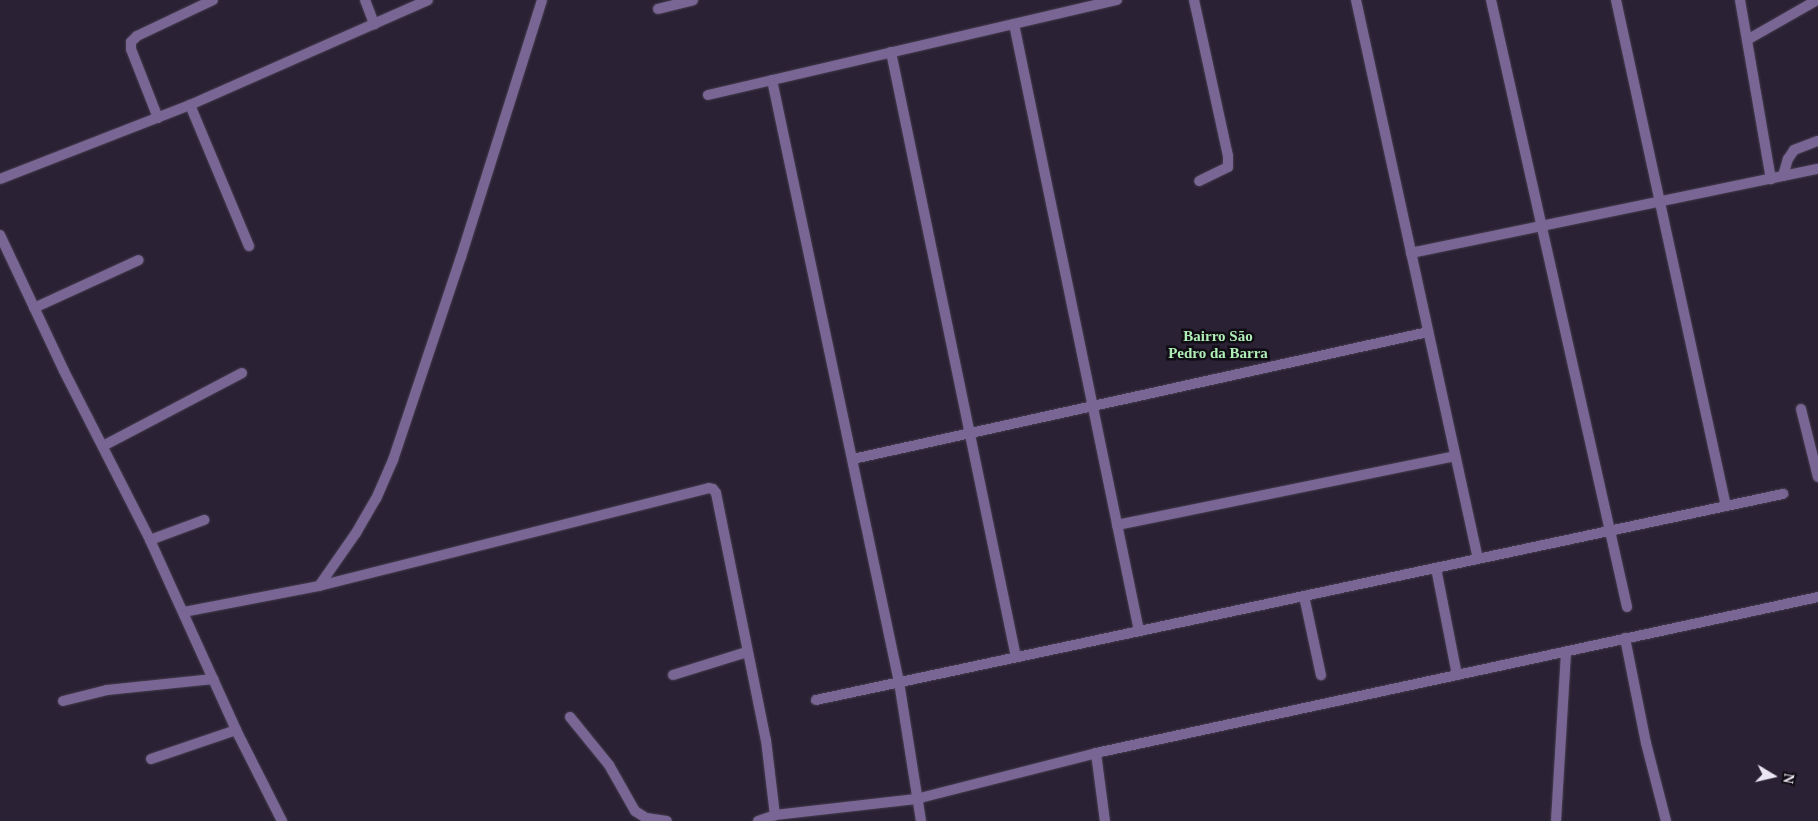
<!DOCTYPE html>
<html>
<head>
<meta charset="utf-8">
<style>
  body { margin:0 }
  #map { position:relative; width:1818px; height:821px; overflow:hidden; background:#2a2234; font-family:Georgia,serif }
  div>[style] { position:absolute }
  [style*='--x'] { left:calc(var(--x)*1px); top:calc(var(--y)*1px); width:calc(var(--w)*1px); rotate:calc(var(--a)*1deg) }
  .roads { filter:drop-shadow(0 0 1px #453d4f) drop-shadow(0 0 1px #453d4f) }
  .street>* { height:10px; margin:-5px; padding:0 5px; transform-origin:5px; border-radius:5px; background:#7a6695 }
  span { translate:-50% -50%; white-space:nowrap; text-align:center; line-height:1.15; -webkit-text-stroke:5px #110d15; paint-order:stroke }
  .neighbourhood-label { font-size:15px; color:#afeeb6; font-weight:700 }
  .north { position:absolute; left:1748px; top:751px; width:50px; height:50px; -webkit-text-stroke:4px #110d15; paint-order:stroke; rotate:99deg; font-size:14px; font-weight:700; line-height:20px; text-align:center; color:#eae5f2 }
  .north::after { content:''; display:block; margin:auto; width:18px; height:22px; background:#eae5f2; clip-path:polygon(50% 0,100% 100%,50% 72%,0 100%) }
</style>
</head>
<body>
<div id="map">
  <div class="roads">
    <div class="street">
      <i style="--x:365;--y:0;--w:26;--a:69"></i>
      <i style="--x:1194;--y:0;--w:160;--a:77.7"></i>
      <i style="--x:1228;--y:156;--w:11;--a:90"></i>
      <i style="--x:1228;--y:167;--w:32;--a:154"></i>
      <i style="--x:1356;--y:0;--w:572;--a:77.69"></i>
      <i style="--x:1491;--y:0;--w:622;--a:77.37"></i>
      <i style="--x:1616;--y:0;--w:518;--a:77.74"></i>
      <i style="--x:1740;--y:0;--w:182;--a:80.2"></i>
      <i style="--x:658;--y:9;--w:36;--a:-14"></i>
      <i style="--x:1014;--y:24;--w:620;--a:78.36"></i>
      <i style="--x:1747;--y:40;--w:81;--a:-29.7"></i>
      <i style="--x:891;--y:52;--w:618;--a:78.33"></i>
      <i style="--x:772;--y:80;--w:615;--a:78.09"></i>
      <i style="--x:899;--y:682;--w:141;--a:81"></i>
      <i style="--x:708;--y:95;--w:420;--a:-13.1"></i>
      <i style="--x:190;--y:105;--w:153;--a:67.3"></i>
      <i style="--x:158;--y:118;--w:74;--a:-111.4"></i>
      <i style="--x:131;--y:49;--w:7;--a:-90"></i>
      <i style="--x:131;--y:42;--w:8;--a:-45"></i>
      <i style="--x:137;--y:36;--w:84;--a:-25.3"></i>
      <i style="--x:1783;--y:176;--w:18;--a:-74"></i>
      <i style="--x:1788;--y:159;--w:11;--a:-56"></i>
      <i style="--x:1794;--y:150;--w:26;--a:-21"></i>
      <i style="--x:0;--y:179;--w:204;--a:-21.3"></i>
      <i style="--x:190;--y:105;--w:260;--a:-23.8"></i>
      <i style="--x:0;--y:235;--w:150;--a:64.8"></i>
      <i style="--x:64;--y:371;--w:190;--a:63"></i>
      <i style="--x:150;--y:540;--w:209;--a:65.6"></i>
      <i style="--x:236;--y:730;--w:102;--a:63.2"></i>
      <i style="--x:1411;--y:253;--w:416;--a:-11.7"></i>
      <i style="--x:34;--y:308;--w:115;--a:-24.6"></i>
      <i style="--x:1801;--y:409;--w:70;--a:76"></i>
      <i style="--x:103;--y:446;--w:157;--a:-27.7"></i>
      <i style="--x:853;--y:459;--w:589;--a:-12.45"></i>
      <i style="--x:1117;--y:525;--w:345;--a:-11.5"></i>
      <i style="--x:150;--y:540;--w:58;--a:-20.3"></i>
      <i style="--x:1436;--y:568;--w:109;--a:78.9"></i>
      <i style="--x:319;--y:586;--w:65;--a:-55.1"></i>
      <i style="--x:356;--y:533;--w:39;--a:-60"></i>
      <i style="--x:376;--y:499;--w:43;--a:-66.4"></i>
      <i style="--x:393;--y:460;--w:214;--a:-71.5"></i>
      <i style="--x:461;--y:257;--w:269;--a:-72.5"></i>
      <i style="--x:1304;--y:596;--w:81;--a:77.9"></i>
      <i style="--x:184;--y:612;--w:137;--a:-10.9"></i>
      <i style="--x:319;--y:586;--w:402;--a:-14.1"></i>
      <i style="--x:709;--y:488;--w:4;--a:14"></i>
      <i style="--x:713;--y:489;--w:5;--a:53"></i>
      <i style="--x:716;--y:493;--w:252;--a:78.6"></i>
      <i style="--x:766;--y:740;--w:76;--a:83.2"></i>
      <i style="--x:1625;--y:638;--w:107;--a:78.7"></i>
      <i style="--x:1646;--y:743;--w:81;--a:75.6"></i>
      <i style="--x:673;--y:675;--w:77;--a:-17.3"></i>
      <i style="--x:816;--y:700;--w:989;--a:-12.03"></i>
      <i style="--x:63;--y:701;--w:45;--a:-14"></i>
      <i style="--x:107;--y:690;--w:107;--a:-5.9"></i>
      <i style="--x:570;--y:717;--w:62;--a:50.9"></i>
      <i style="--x:609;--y:765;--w:53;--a:60.5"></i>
      <i style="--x:635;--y:811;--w:13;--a:32"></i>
      <i style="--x:646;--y:818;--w:21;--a:8"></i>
      <i style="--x:1096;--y:753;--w:69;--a:82.5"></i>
      <i style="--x:151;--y:759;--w:90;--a:-18.8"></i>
      <i style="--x:758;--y:821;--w:18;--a:-19"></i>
      <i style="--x:775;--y:815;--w:142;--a:-6.5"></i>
      <i style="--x:916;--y:799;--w:186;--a:-14.3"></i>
      <i style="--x:1096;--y:753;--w:739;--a:-12.19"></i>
      <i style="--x:1556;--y:821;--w:169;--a:-86.6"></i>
    </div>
  </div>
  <div class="neighbourhood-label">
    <span style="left:1218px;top:345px">Bairro São<br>Pedro da Barra</span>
  </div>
  <div class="north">N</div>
</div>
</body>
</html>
